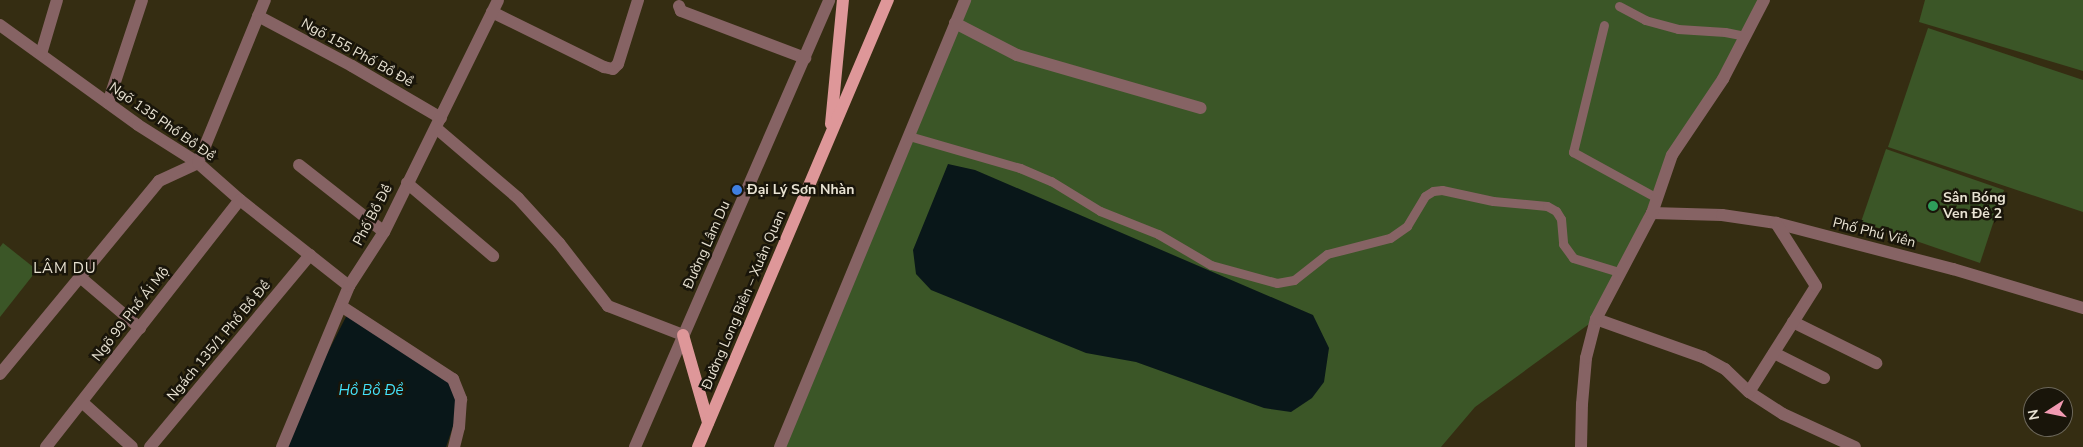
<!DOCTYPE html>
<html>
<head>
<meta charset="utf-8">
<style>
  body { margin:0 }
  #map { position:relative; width:2083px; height:447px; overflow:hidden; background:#352d12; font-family:"Nunito Sans",sans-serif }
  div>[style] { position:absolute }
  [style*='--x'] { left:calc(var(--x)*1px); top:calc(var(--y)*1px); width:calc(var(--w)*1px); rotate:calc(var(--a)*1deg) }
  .green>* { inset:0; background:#3b5627 }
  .water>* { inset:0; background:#091719 }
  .service>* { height:9px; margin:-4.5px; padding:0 4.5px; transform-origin:4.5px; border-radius:4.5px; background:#866364 }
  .minor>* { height:12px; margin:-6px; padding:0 6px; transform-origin:6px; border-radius:6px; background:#866364 }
  .primary>* { height:12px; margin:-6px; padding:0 6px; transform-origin:6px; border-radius:6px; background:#de9799 }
  .dots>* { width:14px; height:14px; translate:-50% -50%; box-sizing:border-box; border:2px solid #19150a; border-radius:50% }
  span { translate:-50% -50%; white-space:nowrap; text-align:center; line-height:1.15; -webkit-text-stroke:5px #19150a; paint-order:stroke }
  .street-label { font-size:14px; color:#e9e3d3 }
  .poi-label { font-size:14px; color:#e9e3d3; font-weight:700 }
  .left { translate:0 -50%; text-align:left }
  .neighbourhood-label { font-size:15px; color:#e9e3d3; letter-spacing:1px }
  .water-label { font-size:15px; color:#44e2f9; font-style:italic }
  .north { position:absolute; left:2023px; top:387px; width:50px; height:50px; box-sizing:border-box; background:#19150a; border:1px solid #6c675a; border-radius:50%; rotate:259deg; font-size:14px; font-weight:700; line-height:20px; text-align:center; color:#e9e3d3 }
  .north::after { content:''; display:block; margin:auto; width:18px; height:22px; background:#f19ab2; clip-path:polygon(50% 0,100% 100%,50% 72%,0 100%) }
</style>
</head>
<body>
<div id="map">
  <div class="green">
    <i style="clip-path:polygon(965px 0,1762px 0,1672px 155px,1596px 319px,1475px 407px,1441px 447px,780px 447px)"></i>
    <i style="clip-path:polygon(1925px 0,2083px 0,2083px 71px,1919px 22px)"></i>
    <i style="clip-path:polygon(1928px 28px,2083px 80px,2083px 212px,1888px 147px)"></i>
    <i style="clip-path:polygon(1886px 149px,2004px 190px,1980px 263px,1861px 222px)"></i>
    <i style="clip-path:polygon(3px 243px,37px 270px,0 317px,0 247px)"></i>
  </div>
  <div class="water">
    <i style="clip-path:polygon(948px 164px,975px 170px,1313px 315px,1329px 348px,1324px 382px,1312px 398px,1291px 412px,1264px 408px,1136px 362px,1086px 353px,931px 290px,916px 274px,913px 250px)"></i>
    <i style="clip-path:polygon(349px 311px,455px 385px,458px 411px,446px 447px,286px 447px,308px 391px)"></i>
  </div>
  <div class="service">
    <i style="--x:1619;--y:6;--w:30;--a:28"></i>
    <i style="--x:1645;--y:20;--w:34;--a:15"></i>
    <i style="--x:1678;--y:29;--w:47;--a:3.7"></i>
    <i style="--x:1725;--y:32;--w:20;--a:11"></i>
    <i style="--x:1604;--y:25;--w:131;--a:103.7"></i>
    <i style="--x:1573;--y:152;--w:96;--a:28.7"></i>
    <i style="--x:909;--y:136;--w:116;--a:16.1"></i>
    <i style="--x:1020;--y:168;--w:34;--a:23"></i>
    <i style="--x:1051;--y:181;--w:57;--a:31.5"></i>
    <i style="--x:1100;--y:211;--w:62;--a:21.6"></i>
    <i style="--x:1158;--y:234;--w:61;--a:30.3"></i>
    <i style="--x:1211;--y:265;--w:68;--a:15.3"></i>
    <i style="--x:1277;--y:283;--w:17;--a:-10"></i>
    <i style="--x:1294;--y:280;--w:42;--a:-38.2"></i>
    <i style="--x:1327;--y:254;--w:65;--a:-14.3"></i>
    <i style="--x:1390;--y:238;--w:21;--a:-35"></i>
    <i style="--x:1407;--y:226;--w:35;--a:-59"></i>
    <i style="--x:1425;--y:196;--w:9;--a:-32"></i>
    <i style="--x:1433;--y:191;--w:9;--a:-6"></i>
    <i style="--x:1442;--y:190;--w:52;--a:12.2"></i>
    <i style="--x:1493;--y:201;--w:54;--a:5.3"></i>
    <i style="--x:1547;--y:206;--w:10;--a:29"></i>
    <i style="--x:1556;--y:211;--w:9;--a:58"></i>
    <i style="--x:1561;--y:219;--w:25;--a:85"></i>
    <i style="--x:1563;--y:244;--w:17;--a:54"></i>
    <i style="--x:1573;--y:258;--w:48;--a:16.9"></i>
  </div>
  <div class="minor">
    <i style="--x:679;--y:6;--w:5;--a:68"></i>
    <i style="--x:681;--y:11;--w:133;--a:20.8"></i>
    <i style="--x:492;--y:12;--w:125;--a:26.2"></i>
    <i style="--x:604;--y:67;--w:9;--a:13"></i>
    <i style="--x:613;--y:69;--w:7;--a:-45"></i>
    <i style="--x:618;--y:64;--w:67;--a:-72.6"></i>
    <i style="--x:258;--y:16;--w:106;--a:28"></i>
    <i style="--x:352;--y:66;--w:103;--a:30.3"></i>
    <i style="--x:955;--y:23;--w:70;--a:27.3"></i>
    <i style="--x:1017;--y:55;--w:191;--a:16.1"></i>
    <i style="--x:0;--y:25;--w:170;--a:35.9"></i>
    <i style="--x:138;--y:125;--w:71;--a:32.3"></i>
    <i style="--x:198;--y:163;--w:56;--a:41.4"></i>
    <i style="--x:240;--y:200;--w:139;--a:38.3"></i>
    <i style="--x:41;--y:54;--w:56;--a:-73.5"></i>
    <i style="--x:108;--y:103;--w:108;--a:-71.7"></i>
    <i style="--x:436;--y:128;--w:108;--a:40.5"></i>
    <i style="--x:518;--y:198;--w:61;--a:47.7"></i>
    <i style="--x:559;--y:243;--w:80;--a:52.1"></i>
    <i style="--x:608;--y:306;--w:80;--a:21.1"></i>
    <i style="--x:299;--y:165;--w:108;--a:38.2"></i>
    <i style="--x:407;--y:183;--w:113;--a:40.3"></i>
    <i style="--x:1652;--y:213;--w:70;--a:1.6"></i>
    <i style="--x:1722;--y:215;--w:55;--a:8.4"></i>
    <i style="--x:1776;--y:223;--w:183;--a:14.6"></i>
    <i style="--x:1953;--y:269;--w:136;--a:16.7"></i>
    <i style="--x:80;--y:277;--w:79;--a:40.4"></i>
    <i style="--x:341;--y:306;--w:134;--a:33.1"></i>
    <i style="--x:453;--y:379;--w:22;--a:68"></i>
    <i style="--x:461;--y:399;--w:28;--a:94"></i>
    <i style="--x:459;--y:427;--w:21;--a:104"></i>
    <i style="--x:1596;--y:319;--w:114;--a:19.6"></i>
    <i style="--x:1703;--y:357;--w:25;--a:29"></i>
    <i style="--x:1725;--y:369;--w:33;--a:44"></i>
    <i style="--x:1749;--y:392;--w:40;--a:32.9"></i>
    <i style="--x:1783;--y:414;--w:79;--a:24.6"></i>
    <i style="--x:1793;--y:322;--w:93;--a:26.3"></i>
    <i style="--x:1774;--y:353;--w:56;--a:26.6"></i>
    <i style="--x:0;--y:374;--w:250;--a:-50.5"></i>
    <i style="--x:159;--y:181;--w:43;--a:-24.8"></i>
    <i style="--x:198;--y:163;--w:176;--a:-67.7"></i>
    <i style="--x:1749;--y:392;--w:125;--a:-57.7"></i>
    <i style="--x:1816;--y:286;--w:75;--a:-122.4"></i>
    <i style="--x:82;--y:402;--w:67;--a:42"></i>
    <i style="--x:46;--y:447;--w:314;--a:-51.9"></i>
    <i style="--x:150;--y:447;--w:250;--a:-50.2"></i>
    <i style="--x:282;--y:447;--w:174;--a:-67.4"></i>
    <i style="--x:349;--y:286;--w:64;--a:-57.1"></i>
    <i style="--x:384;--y:232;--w:258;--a:-63.8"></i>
    <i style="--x:635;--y:447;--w:487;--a:-66.5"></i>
    <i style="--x:780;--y:447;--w:484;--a:-67.5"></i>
    <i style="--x:1581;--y:447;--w:43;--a:-88.7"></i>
    <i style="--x:1582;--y:404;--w:46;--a:-85"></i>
    <i style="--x:1586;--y:358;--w:40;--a:-75.6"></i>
    <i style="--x:1596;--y:319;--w:120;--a:-62.2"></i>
    <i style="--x:1652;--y:213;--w:61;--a:-71"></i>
    <i style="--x:1672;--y:155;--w:92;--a:-56.1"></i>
    <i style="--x:1723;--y:79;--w:89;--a:-62.6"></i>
  </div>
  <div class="primary">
    <i style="--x:831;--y:124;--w:125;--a:-84.5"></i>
    <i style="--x:683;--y:335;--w:91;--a:74"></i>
    <i style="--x:698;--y:447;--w:486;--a:-67"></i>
  </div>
  <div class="dots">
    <i style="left:737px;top:190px;background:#3f7fe0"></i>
    <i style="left:1933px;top:206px;background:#2e9e5b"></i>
  </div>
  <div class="street-label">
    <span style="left:357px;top:53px;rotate:29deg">Ngõ 155 Phố Bồ Đề</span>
    <span style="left:162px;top:122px;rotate:35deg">Ngõ 135 Phố Bồ Đề</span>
    <span style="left:373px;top:215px;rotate:-62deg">Phố Bồ Đề</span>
    <span style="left:1874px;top:233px;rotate:14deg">Phố Phú Viên</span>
    <span style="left:707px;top:245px;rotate:-66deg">Đường Lâm Du</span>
    <span style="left:744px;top:300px;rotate:-67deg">Đường Long Biên – Xuân Quan</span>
    <span style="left:131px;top:314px;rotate:-52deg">Ngõ 99 Phố Ái Mộ</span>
    <span style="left:219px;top:341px;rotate:-50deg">Ngách 135/1 Phố Bồ Đề</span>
  </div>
  <div class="poi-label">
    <span class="left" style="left:747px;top:190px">Đại Lý Sơn Nhàn</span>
    <span class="left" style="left:1943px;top:206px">Sân Bóng<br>Ven Đê 2</span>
  </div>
  <div class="neighbourhood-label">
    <span style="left:65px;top:269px">LÂM DU</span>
  </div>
  <div class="water-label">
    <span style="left:371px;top:391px">Hồ Bồ Đề</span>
  </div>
  <div class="north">N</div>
</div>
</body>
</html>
